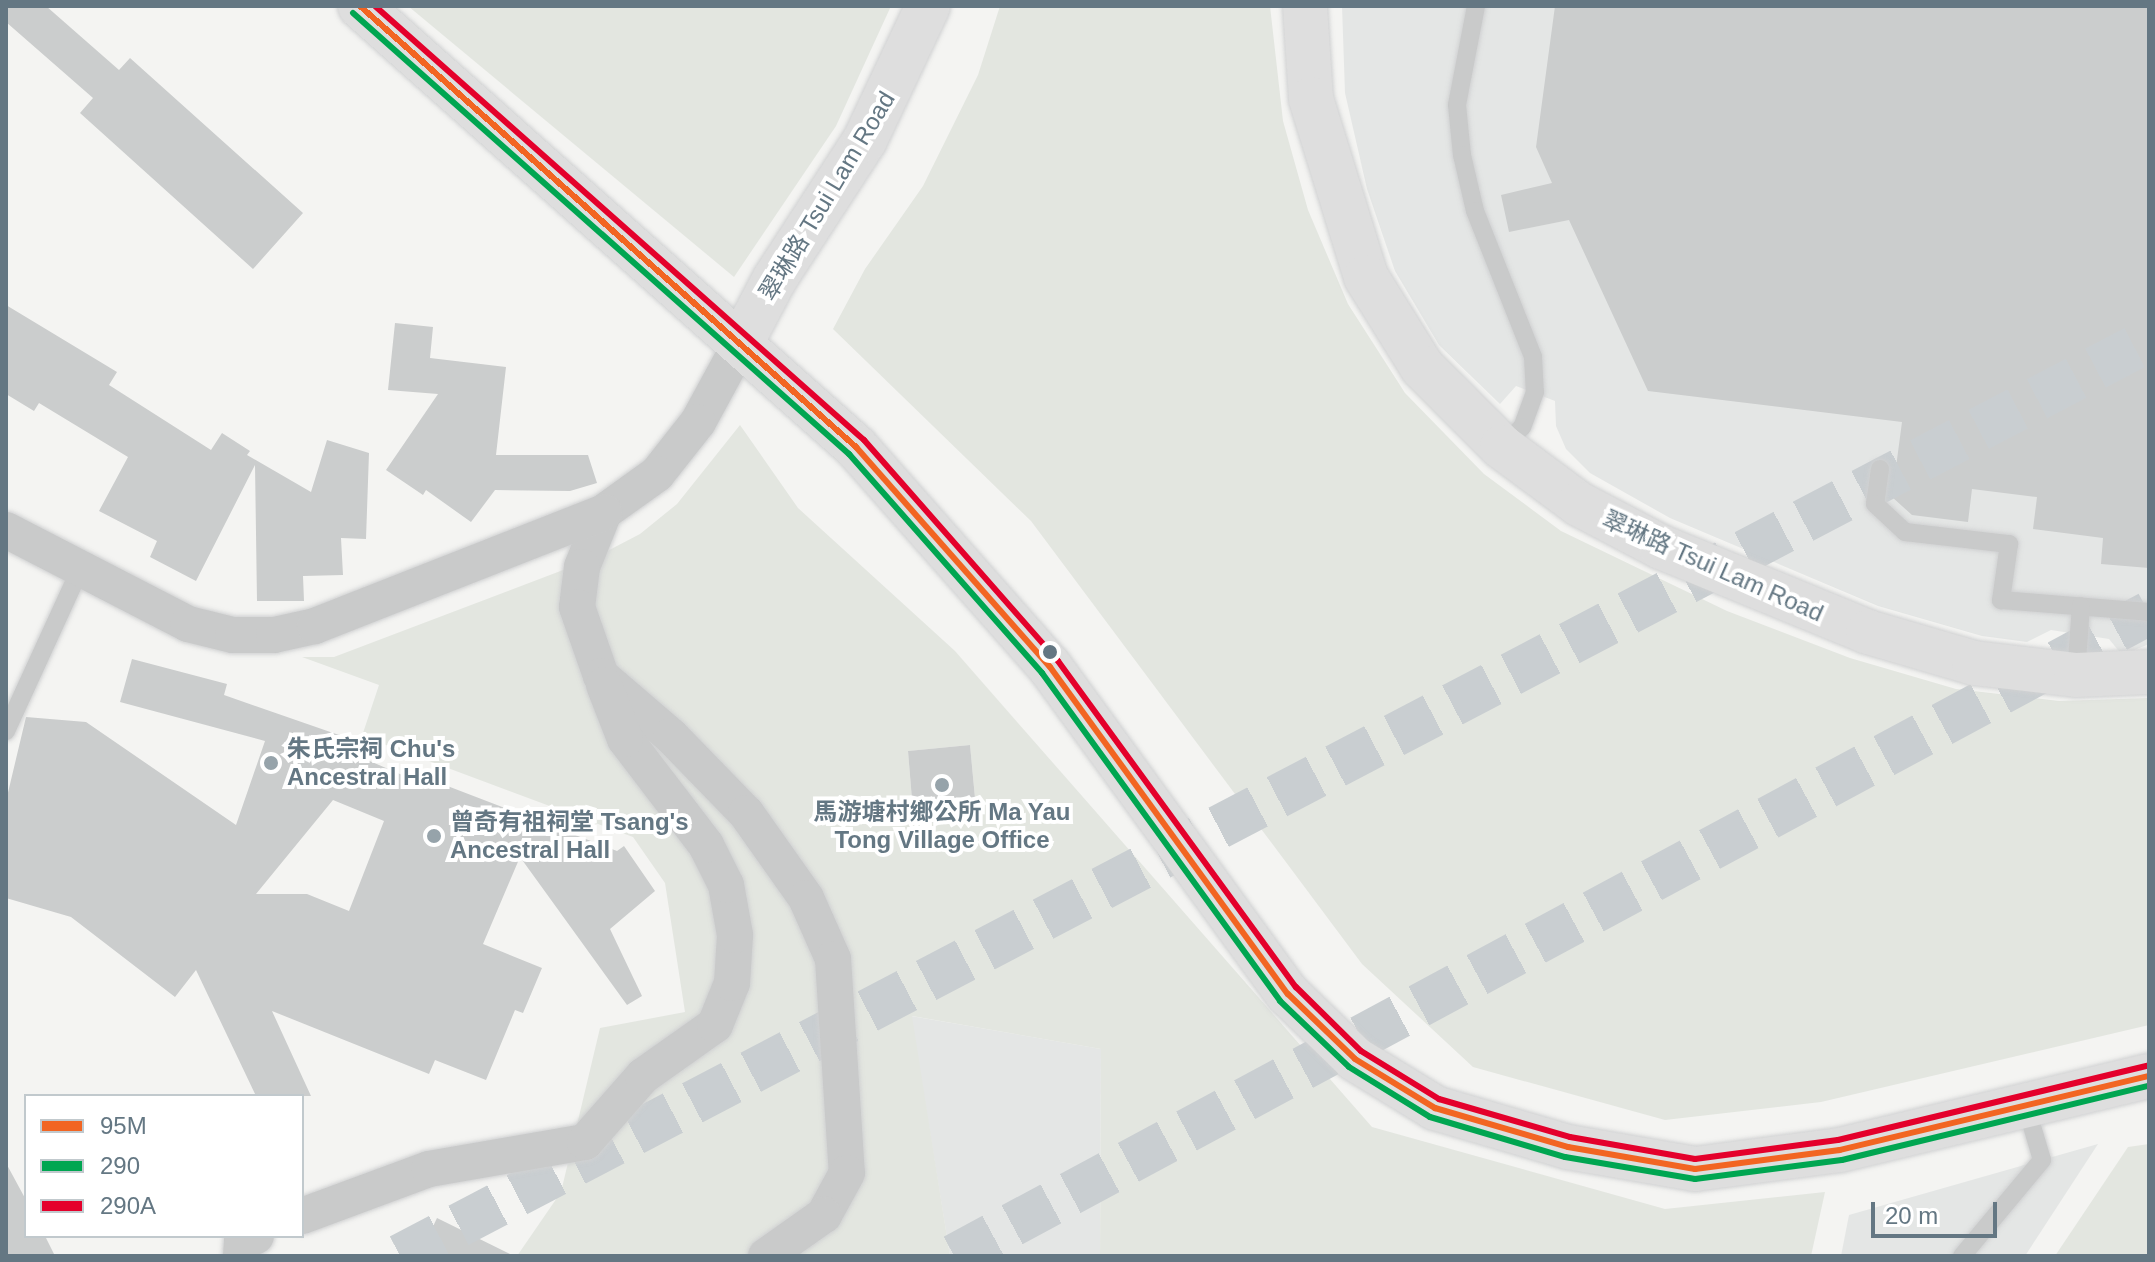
<!DOCTYPE html>
<html>
<head>
<meta charset="utf-8">
<style>
  body { margin:0 }
  #map { position:relative; width:2155px; height:1262px; overflow:hidden; background:#f4f4f2; font-family:Arial,"Noto Sans TC",sans-serif }
  div>[style] { position:absolute }
  [style*='--x'] { left:calc(var(--x)*1px); top:calc(var(--y)*1px); width:calc(var(--w)*1px); rotate:calc(var(--a)*1deg) }
  .built>* { inset:0; background:#e4e6e5 }
  .green>* { inset:0; background:#e3e6e0 }
  .building>* { inset:0; background:#cbcdcd }
  .highway-tunnel>* { height:44px; margin-top:-22px; transform-origin:0; background:repeating-linear-gradient(90deg,#c9ced1 0 44px,transparent 0 66px) }
  .roads { filter:drop-shadow(0 0 2px #d0d1d2) drop-shadow(0 0 2px #d0d1d2) }
  .lane>* { height:18px; margin:-9px; padding:0 9px; transform-origin:9px; border-radius:9px; background:#c9caca }
  .street>* { height:36px; margin:-18px; padding:0 18px; transform-origin:18px; border-radius:18px; background:#c9caca }
  .secondary>* { height:44px; margin:-22px; padding:0 22px; transform-origin:22px; border-radius:22px; background:#dedede }
  .primary>* { height:44px; margin:-22px; padding:0 22px; transform-origin:22px; border-radius:22px; background:#dedede }
  .bus-1>* { height:6px; margin:-3px; padding:0 3px; transform-origin:3px; border-radius:3px; background:#f26522 }
  .bus-2>* { height:6px; margin:-3px; padding:0 3px; transform-origin:3px; border-radius:3px; background:#00a651 }
  .bus-3>* { height:6px; margin:-3px; padding:0 3px; transform-origin:3px; border-radius:3px; background:#e4002b }
  .dots>* { width:22px; height:22px; translate:-50% -50%; box-sizing:border-box; border:4px solid #fff; border-radius:50% }
  span { translate:-50% -50%; white-space:nowrap; text-align:center; line-height:1.15; -webkit-text-stroke:8px #fff; paint-order:stroke }
  .street-label { font-size:24px; color:#647783 }
  .poi-label { font-size:24px; color:#647783; font-weight:700 }
  .left { translate:0 -50%; text-align:left }
  .frame { position:absolute; inset:0; border:8px solid #647783; pointer-events:none }
  .legend { position:absolute; left:24px; top:1094px; width:280px; height:144px; box-sizing:border-box; background:#fff; border:2px solid #c1c9cd; margin:0; padding:10px 14px; list-style:none; font-size:24px; color:#647783 }
  .legend li { display:flex; align-items:center; gap:16px; height:40px }
  .legend b { width:40px; border:2px solid #c1c9cd }
  .scale { position:absolute; left:1871px; top:1202px; width:126px; height:36px; box-sizing:border-box; border:4px solid #647783; border-top:0; padding-left:10px; font-size:24px; line-height:28px; white-space:nowrap; color:#647783; -webkit-text-stroke:6px #fff; paint-order:stroke }
</style>
</head>
<body>
<div id="map">
  <div class="built">
    <i style="clip-path:polygon(1342px 6px,2149px 6px,2149px 644px,2122px 655px,2109px 639px,2051px 630px,2027px 642px,1982px 636px,1878px 606px,1670px 518px,1590px 473px,1566px 449px,1556px 426px,1555px 401px,1516px 386px,1500px 404px,1439px 345px,1395px 271px,1367px 189px,1345px 93px)"></i>
    <i style="clip-path:polygon(911px 1016px,1101px 1049px,1100px 1256px,950px 1256px)"></i>
    <i style="clip-path:polygon(2098px 1144px,2025px 1256px,1841px 1256px,1849px 1215px)"></i>
  </div>
  <div class="green">
    <i style="clip-path:polygon(408px 6px,891px 6px,836px 126px,734px 277px)"></i>
    <i style="clip-path:polygon(1000px 6px,1270px 6px,1283px 121px,1308px 210px,1348px 304px,1405px 393px,1484px 474px,1561px 531px,1727px 611px,1850px 658px,1956px 689px,2059px 701px,2149px 698px,2149px 1025px,1821px 1102px,1665px 1120px,1473px 1067px,1362px 964px,1031px 521px,833px 329px,865px 269px,923px 186px,978px 75px)"></i>
    <i style="clip-path:polygon(evenodd,740px 425px,798px 508px,955px 651px,1372px 1127px,1665px 1209px,1825px 1192px,1811px 1256px,1100px 1256px,1101px 1049px,912px 1016px,950px 1256px,517px 1256px,561px 1192px,600px 1028px,685px 1012px,665px 883px,633px 837px,362px 736px,379px 685px,302px 657px,334px 657px,592px 559px,640px 534px,677px 504px,740px 425px,970px 745px,977px 818px,914px 824px,908px 751px,970px 745px)"></i>
    <i style="clip-path:polygon(2149px 1144px,2149px 1256px,2055px 1256px,2128px 1147px)"></i>
  </div>
  <div class="building">
    <i style="clip-path:polygon(6px 6px,46px 6px,119px 70px,130px 58px,303px 213px,253px 269px,80px 113px,93px 98px,6px 22px)"></i>
    <i style="clip-path:polygon(1555px 6px,2149px 6px,2149px 568px,2101px 564px,2103px 538px,2033px 529px,2037px 497px,1972px 489px,1968px 522px,1912px 515px,1892px 497px,1902px 422px,1648px 391px,1569px 220px,1509px 232px,1501px 195px,1552px 183px,1536px 147px)"></i>
    <i style="clip-path:polygon(6px 305px,117px 372px,109px 385px,211px 450px,222px 433px,250px 451px,247px 455px,311px 492px,327px 440px,369px 453px,366px 539px,341px 538px,343px 575px,303px 576px,304px 601px,257px 601px,255px 465px,196px 581px,150px 557px,157px 541px,99px 511px,128px 457px,39px 403px,34px 411px,6px 394px)"></i>
    <i style="clip-path:polygon(395px 323px,433px 327px,430px 358px,506px 367px,496px 455px,588px 455px,597px 483px,570px 491px,495px 490px,471px 522px,426px 490px,423px 495px,386px 470px,438px 394px,388px 390px)"></i>
    <i style="clip-path:polygon(evenodd,132px 659px,227px 684px,224px 695px,362px 743px,358px 756px,421px 783px,424px 777px,617px 851px,624px 846px,655px 891px,610px 929px,642px 996px,627px 1005px,520px 857px,483px 944px,542px 968px,523px 1013px,515px 1010px,486px 1080px,435px 1060px,429px 1074px,272px 1011px,311px 1096px,256px 1096px,196px 970px,175px 997px,71px 917px,6px 898px,6px 801px,26px 717px,86px 722px,236px 825px,265px 741px,120px 702px,132px 659px,333px 800px,384px 821px,349px 911px,307px 894px,256px 894px,333px 800px)"></i>
    <i style="clip-path:polygon(970px 745px,977px 819px,914px 824px,908px 751px)"></i>
    <i style="clip-path:polygon(6px 1163px,26px 1200px,26px 1236px,45px 1236px,55px 1256px,6px 1256px)"></i>
    <i style="clip-path:polygon(437px 1218px,514px 1256px,419px 1256px)"></i>
  </div>
  <div class="highway-tunnel">
    <i style="--x:400;--y:1256;--w:1974;--a:-27.64"></i>
    <i style="--x:954;--y:1256;--w:1357;--a:-28.28"></i>
  </div>
  <div class="roads">
    <div class="lane">
      <i style="--x:1476;--y:6;--w:101;--a:100.9"></i>
      <i style="--x:1457;--y:105;--w:50;--a:84.3"></i>
      <i style="--x:1462;--y:155;--w:57;--a:76.9"></i>
      <i style="--x:1475;--y:211;--w:157;--a:68.3"></i>
      <i style="--x:1533;--y:357;--w:35;--a:87"></i>
      <i style="--x:1535;--y:392;--w:37;--a:110"></i>
      <i style="--x:1522;--y:427;--w:27;--a:135"></i>
      <i style="--x:1880;--y:469;--w:35;--a:98"></i>
      <i style="--x:1875;--y:504;--w:41;--a:43"></i>
      <i style="--x:1905;--y:532;--w:105;--a:6.6"></i>
      <i style="--x:2009;--y:544;--w:57;--a:98.1"></i>
      <i style="--x:2001;--y:600;--w:148;--a:4.6"></i>
      <i style="--x:2076;--y:675;--w:69;--a:-85.9"></i>
      <i style="--x:6;--y:731;--w:178;--a:-65.4"></i>
      <i style="--x:1962;--y:1256;--w:125;--a:-50.2"></i>
      <i style="--x:2042;--y:1160;--w:56;--a:-106.5"></i>
    </div>
    <div class="street">
      <i style="--x:742;--y:341;--w:92;--a:118.5"></i>
      <i style="--x:698;--y:422;--w:66;--a:128.3"></i>
      <i style="--x:657;--y:474;--w:65;--a:144.4"></i>
      <i style="--x:604;--y:512;--w:59;--a:111.8"></i>
      <i style="--x:582;--y:567;--w:40;--a:97.1"></i>
      <i style="--x:577;--y:607;--w:73;--a:70.8"></i>
      <i style="--x:601;--y:676;--w:92;--a:40.6"></i>
      <i style="--x:671;--y:736;--w:107;--a:45.8"></i>
      <i style="--x:746;--y:813;--w:104;--a:54.8"></i>
      <i style="--x:806;--y:898;--w:67;--a:66.1"></i>
      <i style="--x:833;--y:959;--w:214;--a:86.3"></i>
      <i style="--x:847;--y:1173;--w:48;--a:118.7"></i>
      <i style="--x:824;--y:1215;--w:71;--a:144.7"></i>
      <i style="--x:6;--y:530;--w:205;--a:27.3"></i>
      <i style="--x:188;--y:624;--w:46;--a:13.7"></i>
      <i style="--x:233;--y:635;--w:41;--a:0"></i>
      <i style="--x:274;--y:635;--w:42;--a:-12.4"></i>
      <i style="--x:315;--y:626;--w:311;--a:-21.5"></i>
      <i style="--x:302;--y:1216;--w:135;--a:-20.3"></i>
      <i style="--x:429;--y:1169;--w:158;--a:-9.8"></i>
      <i style="--x:585;--y:1142;--w:88;--a:-48.7"></i>
      <i style="--x:643;--y:1076;--w:88;--a:-35.3"></i>
      <i style="--x:715;--y:1025;--w:45;--a:-68"></i>
      <i style="--x:732;--y:983;--w:48;--a:-86.4"></i>
      <i style="--x:735;--y:935;--w:51;--a:-100.2"></i>
      <i style="--x:726;--y:885;--w:45;--a:-116.6"></i>
      <i style="--x:706;--y:845;--w:133;--a:-127.4"></i>
      <i style="--x:625;--y:739;--w:58;--a:-111.3"></i>
      <i style="--x:241;--y:1256;--w:14;--a:-86"></i>
      <i style="--x:242;--y:1242;--w:15;--a:-23"></i>
    </div>
    <div class="secondary">
      <i style="--x:1305;--y:6;--w:93;--a:86.3"></i>
      <i style="--x:1311;--y:99;--w:186;--a:72.8"></i>
      <i style="--x:1366;--y:277;--w:106;--a:58.1"></i>
      <i style="--x:1422;--y:367;--w:113;--a:45"></i>
      <i style="--x:1502;--y:447;--w:96;--a:36.5"></i>
      <i style="--x:1579;--y:504;--w:93;--a:27.7"></i>
      <i style="--x:1661;--y:547;--w:224;--a:22.3"></i>
      <i style="--x:1868;--y:632;--w:110;--a:16.3"></i>
      <i style="--x:1974;--y:663;--w:103;--a:6.7"></i>
      <i style="--x:2076;--y:675;--w:73;--a:-2.4"></i>
      <i style="--x:742;--y:341;--w:69;--a:-62.3"></i>
      <i style="--x:774;--y:280;--w:167;--a:-57"></i>
      <i style="--x:865;--y:140;--w:148;--a:-64.8"></i>
    </div>
    <div class="primary">
      <i style="--x:360;--y:6;--w:664;--a:41.64"></i>
      <i style="--x:856;--y:447;--w:293;--a:48.6"></i>
      <i style="--x:1050;--y:667;--w:404;--a:54"></i>
      <i style="--x:1288;--y:994;--w:93;--a:44.1"></i>
      <i style="--x:1355;--y:1059;--w:94;--a:31.5"></i>
      <i style="--x:1435;--y:1108;--w:139;--a:16.3"></i>
      <i style="--x:1568;--y:1147;--w:129;--a:9.8"></i>
      <i style="--x:1695;--y:1169;--w:146;--a:-7.5"></i>
      <i style="--x:1840;--y:1150;--w:318;--a:-13.5"></i>
    </div>
  </div>
  <div class="bus-1">
    <i style="--x:360;--y:6;--w:664;--a:41.64"></i>
    <i style="--x:856;--y:447;--w:293;--a:48.6"></i>
    <i style="--x:1050;--y:667;--w:404;--a:54"></i>
    <i style="--x:1288;--y:994;--w:93;--a:44.1"></i>
    <i style="--x:1355;--y:1059;--w:94;--a:31.5"></i>
    <i style="--x:1435;--y:1108;--w:139;--a:16.3"></i>
    <i style="--x:1568;--y:1147;--w:129;--a:9.8"></i>
    <i style="--x:1695;--y:1169;--w:146;--a:-7.5"></i>
    <i style="--x:1840;--y:1150;--w:318;--a:-13.5"></i>
  </div>
  <div class="bus-2">
    <i style="--x:353;--y:13;--w:664;--a:41.64"></i>
    <i style="--x:849;--y:454;--w:292;--a:48.6"></i>
    <i style="--x:1042;--y:673;--w:405;--a:54"></i>
    <i style="--x:1280;--y:1001;--w:95;--a:43.7"></i>
    <i style="--x:1349;--y:1067;--w:95;--a:31.7"></i>
    <i style="--x:1430;--y:1117;--w:141;--a:16.5"></i>
    <i style="--x:1565;--y:1157;--w:132;--a:9.6"></i>
    <i style="--x:1695;--y:1179;--w:148;--a:-7.4"></i>
    <i style="--x:1842;--y:1160;--w:316;--a:-13.6"></i>
  </div>
  <div class="bus-3">
    <i style="--x:375;--y:6;--w:654;--a:41.59"></i>
    <i style="--x:864;--y:440;--w:294;--a:48.7"></i>
    <i style="--x:1058;--y:661;--w:404;--a:53.9"></i>
    <i style="--x:1296;--y:987;--w:91;--a:44.6"></i>
    <i style="--x:1361;--y:1051;--w:92;--a:31.6"></i>
    <i style="--x:1439;--y:1099;--w:136;--a:16.2"></i>
    <i style="--x:1570;--y:1137;--w:127;--a:10"></i>
    <i style="--x:1695;--y:1159;--w:144;--a:-7.6"></i>
    <i style="--x:1838;--y:1140;--w:318;--a:-13.5"></i>
  </div>
  <div class="dots">
    <i style="left:1050px;top:652px;background:#647783"></i>
    <i style="left:271px;top:763px;background:#96a3aa"></i>
    <i style="left:942px;top:785px;background:#96a3aa"></i>
    <i style="left:434px;top:836px;background:#96a3aa"></i>
  </div>
  <div class="street-label">
    <span style="left:827px;top:196px;rotate:-59deg">翠琳路 Tsui Lam Road</span>
    <span style="left:1713px;top:566px;rotate:24deg">翠琳路 Tsui Lam Road</span>
  </div>
  <div class="poi-label">
    <span class="left" style="left:287px;top:763px">朱氏宗祠 Chu's<br>Ancestral Hall</span>
    <span style="left:942px;top:826px">馬游塘村鄉公所 Ma Yau<br>Tong Village Office</span>
    <span class="left" style="left:450px;top:836px">曾奇有祖祠堂 Tsang's<br>Ancestral Hall</span>
  </div>
  <div class="frame"></div>
  <ul class="legend">
  <li><b style="height:10px;background:#f26522"></b>95M</li>
  <li><b style="height:10px;background:#00a651"></b>290</li>
  <li><b style="height:10px;background:#e4002b"></b>290A</li>
  </ul>
  <div class="scale">20 m</div>
</div>
</body>
</html>
